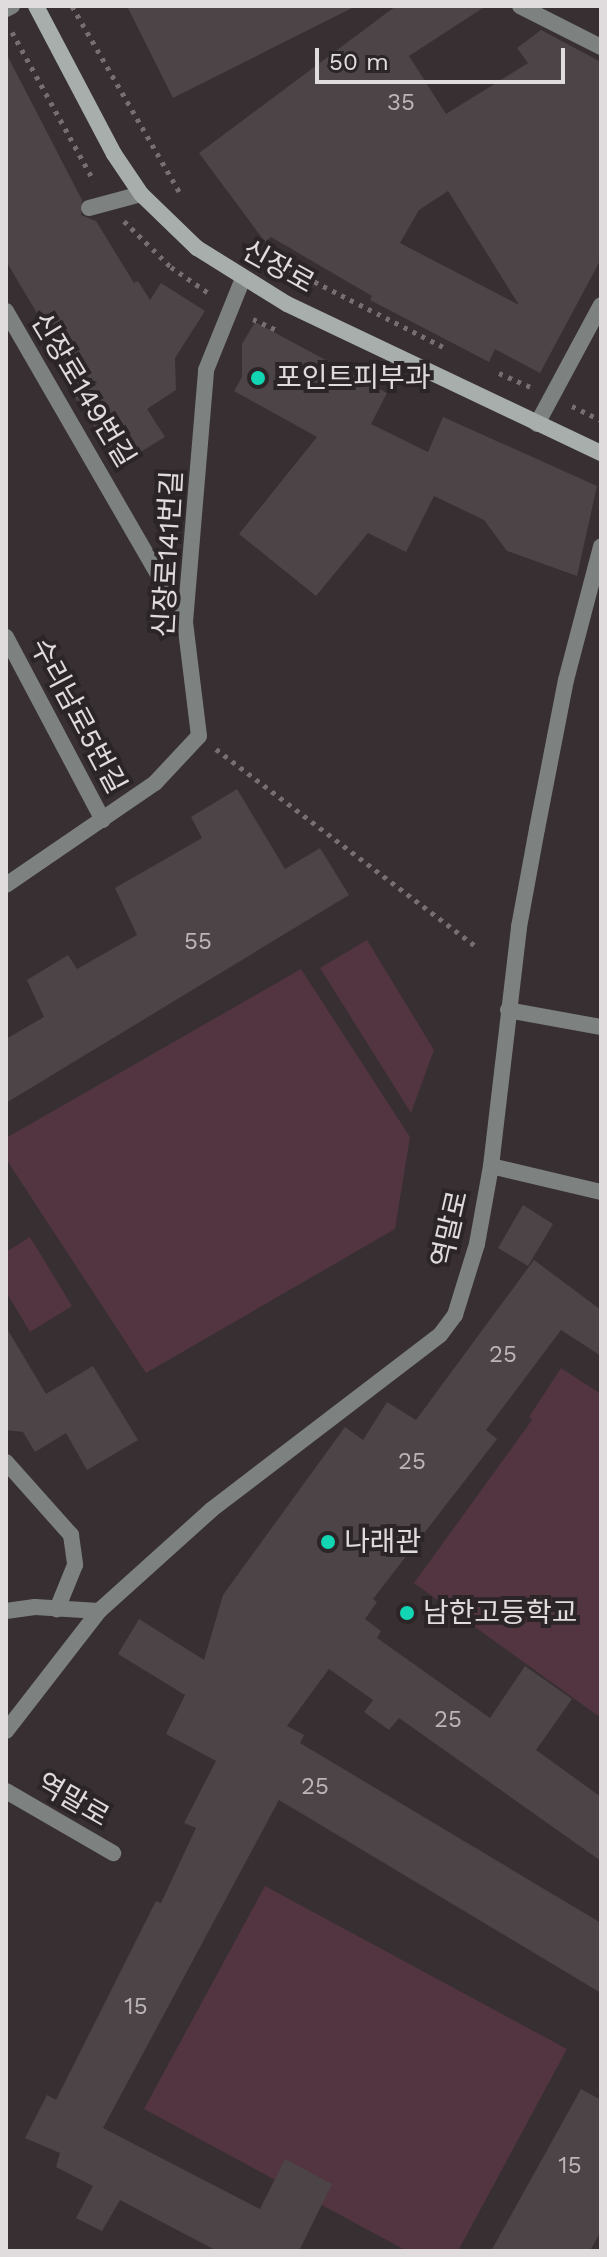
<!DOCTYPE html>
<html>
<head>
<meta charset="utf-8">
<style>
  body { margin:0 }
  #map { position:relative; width:607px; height:2257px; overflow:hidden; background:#372f31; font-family:"Work Sans","Noto Sans KR",sans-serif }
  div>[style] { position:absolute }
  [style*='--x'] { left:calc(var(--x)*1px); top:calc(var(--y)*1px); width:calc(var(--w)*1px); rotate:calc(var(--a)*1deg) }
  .green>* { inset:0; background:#523540 }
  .building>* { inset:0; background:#4c4446 }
  .path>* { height:5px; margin-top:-2.5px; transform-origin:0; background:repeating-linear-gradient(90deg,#766f71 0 4px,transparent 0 10px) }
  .lane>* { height:16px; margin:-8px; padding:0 8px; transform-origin:8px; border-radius:8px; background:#7d8180 }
  .street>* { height:16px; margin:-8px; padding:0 8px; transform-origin:8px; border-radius:8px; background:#7d8180 }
  .secondary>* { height:16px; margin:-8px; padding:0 8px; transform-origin:8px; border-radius:8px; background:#a7aeac }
  .dots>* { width:22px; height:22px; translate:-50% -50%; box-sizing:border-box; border:4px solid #2c2527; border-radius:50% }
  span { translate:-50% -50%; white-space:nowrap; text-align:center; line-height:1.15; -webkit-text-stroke:8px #2c2527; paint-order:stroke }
  .number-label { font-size:24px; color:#bbb5b7 }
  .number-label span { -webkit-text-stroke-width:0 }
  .street-label { font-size:28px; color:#e0dbdd }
  .poi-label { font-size:28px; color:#e0dbdd }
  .left { translate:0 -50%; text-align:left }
  .frame { position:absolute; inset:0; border:8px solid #e0dbdd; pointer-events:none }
  .scale { position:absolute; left:315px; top:48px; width:250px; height:36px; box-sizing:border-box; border:4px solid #e0dbdd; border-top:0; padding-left:10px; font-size:24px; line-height:28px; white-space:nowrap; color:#e0dbdd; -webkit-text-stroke:6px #2c2527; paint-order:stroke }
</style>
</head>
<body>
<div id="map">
  <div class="green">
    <i style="clip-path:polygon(367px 940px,434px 1050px,411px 1113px,320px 968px)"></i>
    <i style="clip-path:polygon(301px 969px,410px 1137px,395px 1229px,146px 1373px,6px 1159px,6px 1138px)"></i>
    <i style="clip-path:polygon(30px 1237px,72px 1306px,30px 1332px,6px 1292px,6px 1252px)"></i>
    <i style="clip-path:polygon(561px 1368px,601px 1394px,601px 1718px,414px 1583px,532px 1420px,529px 1417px)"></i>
    <i style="clip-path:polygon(265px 1886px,567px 2049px,458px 2251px,407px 2251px,144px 2109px)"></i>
  </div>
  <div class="building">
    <i style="clip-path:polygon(127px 6px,356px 6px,173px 98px)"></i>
    <i style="clip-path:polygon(evenodd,396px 6px,486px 6px,409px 56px,446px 114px,528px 63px,517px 48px,541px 30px,601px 62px,601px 259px,540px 373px,495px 349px,489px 362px,370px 300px,372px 296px,271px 237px,265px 242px,199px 153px,396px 6px,448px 191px,519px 305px,400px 243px,419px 210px,448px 191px)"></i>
    <i style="clip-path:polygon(6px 53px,82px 200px,81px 215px,96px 221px,134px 283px,138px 281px,150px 300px,161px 283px,205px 311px,175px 358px,176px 390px,147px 409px,165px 437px,119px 465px,71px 391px,80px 386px,6px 261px)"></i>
    <i style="clip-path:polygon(255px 322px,387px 393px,371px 424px,428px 452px,443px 417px,597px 486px,577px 576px,507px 551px,484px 520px,434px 496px,406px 552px,368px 533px,316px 596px,239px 534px,317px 437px,234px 391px,242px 377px,242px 344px)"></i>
    <i style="clip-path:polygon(237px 789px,285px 869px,320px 848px,349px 895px,6px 1103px,6px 1039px,44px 1017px,27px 980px,68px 955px,77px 969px,137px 935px,115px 888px,202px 838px,191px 817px)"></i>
    <i style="clip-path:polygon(523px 1205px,553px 1224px,528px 1266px,498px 1248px)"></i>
    <i style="clip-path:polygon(534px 1260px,601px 1310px,601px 1356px,561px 1330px,486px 1430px,497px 1439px,373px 1599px,377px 1602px,365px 1619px,381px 1631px,377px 1638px,490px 1718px,525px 1666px,572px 1699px,536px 1750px,601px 1797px,601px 1861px,399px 1718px,389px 1730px,364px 1712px,373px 1700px,329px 1669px,287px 1726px,304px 1735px,300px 1743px,601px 1923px,601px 1993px,279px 1800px,103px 2128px,260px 2209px,285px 2159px,332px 2184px,299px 2251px,217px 2251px,120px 2200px,102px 2231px,76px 2218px,93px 2186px,56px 2167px,60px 2153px,25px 2138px,47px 2095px,56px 2100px,156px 1901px,161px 1903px,196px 1828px,184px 1823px,216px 1761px,166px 1734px,185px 1695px,118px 1654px,139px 1619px,204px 1660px,223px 1595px,345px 1427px,363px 1440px,387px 1402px,416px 1420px)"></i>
    <i style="clip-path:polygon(6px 1327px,46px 1394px,93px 1366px,138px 1440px,87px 1470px,66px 1433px,35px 1452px,23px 1432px,6px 1430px)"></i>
    <i style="clip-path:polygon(581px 2089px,601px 2100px,601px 2231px,590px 2251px,491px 2251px)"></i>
  </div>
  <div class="path">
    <i style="--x:72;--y:6;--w:218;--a:60"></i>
    <i style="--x:12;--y:32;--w:170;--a:61.2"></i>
    <i style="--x:124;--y:221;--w:66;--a:44.4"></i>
    <i style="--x:171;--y:267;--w:47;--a:34.7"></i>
    <i style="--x:252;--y:250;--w:214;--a:26.9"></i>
    <i style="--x:253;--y:319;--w:26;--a:25"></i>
    <i style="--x:499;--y:373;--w:34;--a:24"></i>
    <i style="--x:572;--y:406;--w:32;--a:26"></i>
    <i style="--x:216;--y:749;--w:324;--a:37.2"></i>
  </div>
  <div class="lane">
    <i style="--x:89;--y:208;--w:54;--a:-15.1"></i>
  </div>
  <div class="street">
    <i style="--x:520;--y:6;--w:91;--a:26.8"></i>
    <i style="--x:6;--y:9;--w:7;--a:-27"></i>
    <i style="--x:6;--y:311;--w:358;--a:60"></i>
    <i style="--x:537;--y:424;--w:135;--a:-61.7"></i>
    <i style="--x:6;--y:637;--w:207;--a:62.1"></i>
    <i style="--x:6;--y:885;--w:181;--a:-34.4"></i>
    <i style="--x:155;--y:783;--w:64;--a:-46.9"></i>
    <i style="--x:199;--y:736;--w:115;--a:-97"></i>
    <i style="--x:185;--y:622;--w:253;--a:-85.2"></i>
    <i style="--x:206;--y:370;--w:96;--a:-68"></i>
    <i style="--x:508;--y:1010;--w:95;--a:10.4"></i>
    <i style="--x:491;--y:1166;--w:113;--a:13.3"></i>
    <i style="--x:6;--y:1462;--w:98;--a:48.3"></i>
    <i style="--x:71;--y:1535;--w:30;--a:82"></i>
    <i style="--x:75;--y:1565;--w:48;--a:112.2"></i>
    <i style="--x:6;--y:1611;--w:29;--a:-8"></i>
    <i style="--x:35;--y:1607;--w:64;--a:3.6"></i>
    <i style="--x:6;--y:1731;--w:152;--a:-52.2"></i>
    <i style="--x:99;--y:1611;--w:151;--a:-42"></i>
    <i style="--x:211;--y:1510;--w:288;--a:-37.4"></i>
    <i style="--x:440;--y:1335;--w:25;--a:-53"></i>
    <i style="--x:455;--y:1315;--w:74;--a:-72.8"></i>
    <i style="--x:477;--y:1244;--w:79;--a:-79.8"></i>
    <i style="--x:491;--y:1166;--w:241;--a:-83.3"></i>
    <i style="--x:519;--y:927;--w:100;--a:-79.6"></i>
    <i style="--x:537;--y:829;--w:152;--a:-79"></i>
    <i style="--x:566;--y:680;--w:138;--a:-75.3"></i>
    <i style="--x:6;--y:1791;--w:124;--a:30.1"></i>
  </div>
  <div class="secondary">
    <i style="--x:36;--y:6;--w:167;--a:62.2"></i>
    <i style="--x:114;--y:154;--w:48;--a:56"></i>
    <i style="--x:141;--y:194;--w:78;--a:44"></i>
    <i style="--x:197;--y:248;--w:106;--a:31.9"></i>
    <i style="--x:287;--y:304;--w:348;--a:25.4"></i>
  </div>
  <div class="dots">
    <i style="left:258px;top:378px;background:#12d5b4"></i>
    <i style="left:328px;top:1542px;background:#12d5b4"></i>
    <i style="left:407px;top:1613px;background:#12d5b4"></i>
  </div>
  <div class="number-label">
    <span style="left:401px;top:103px">35</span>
    <span style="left:198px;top:942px">55</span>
    <span style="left:503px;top:1355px">25</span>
    <span style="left:412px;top:1462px">25</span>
    <span style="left:448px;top:1720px">25</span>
    <span style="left:315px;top:1787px">25</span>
    <span style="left:136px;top:2007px">15</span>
    <span style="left:570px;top:2166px">15</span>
  </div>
  <div class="street-label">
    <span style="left:278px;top:267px;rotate:29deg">신장로</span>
    <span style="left:83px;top:390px;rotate:59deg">신장로149번길</span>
    <span style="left:168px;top:554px;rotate:-87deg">신장로141번길</span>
    <span style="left:78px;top:716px;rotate:62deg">수리남로5번길</span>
    <span style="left:450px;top:1229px;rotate:-77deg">역말로</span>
    <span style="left:73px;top:1800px;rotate:30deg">역말로</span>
  </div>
  <div class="poi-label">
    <span class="left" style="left:276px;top:378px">포인트피부과</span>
    <span class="left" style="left:344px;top:1542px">나래관</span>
    <span class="left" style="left:423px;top:1613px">남한고등학교</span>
  </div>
  <div class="frame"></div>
  <div class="scale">50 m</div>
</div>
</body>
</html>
